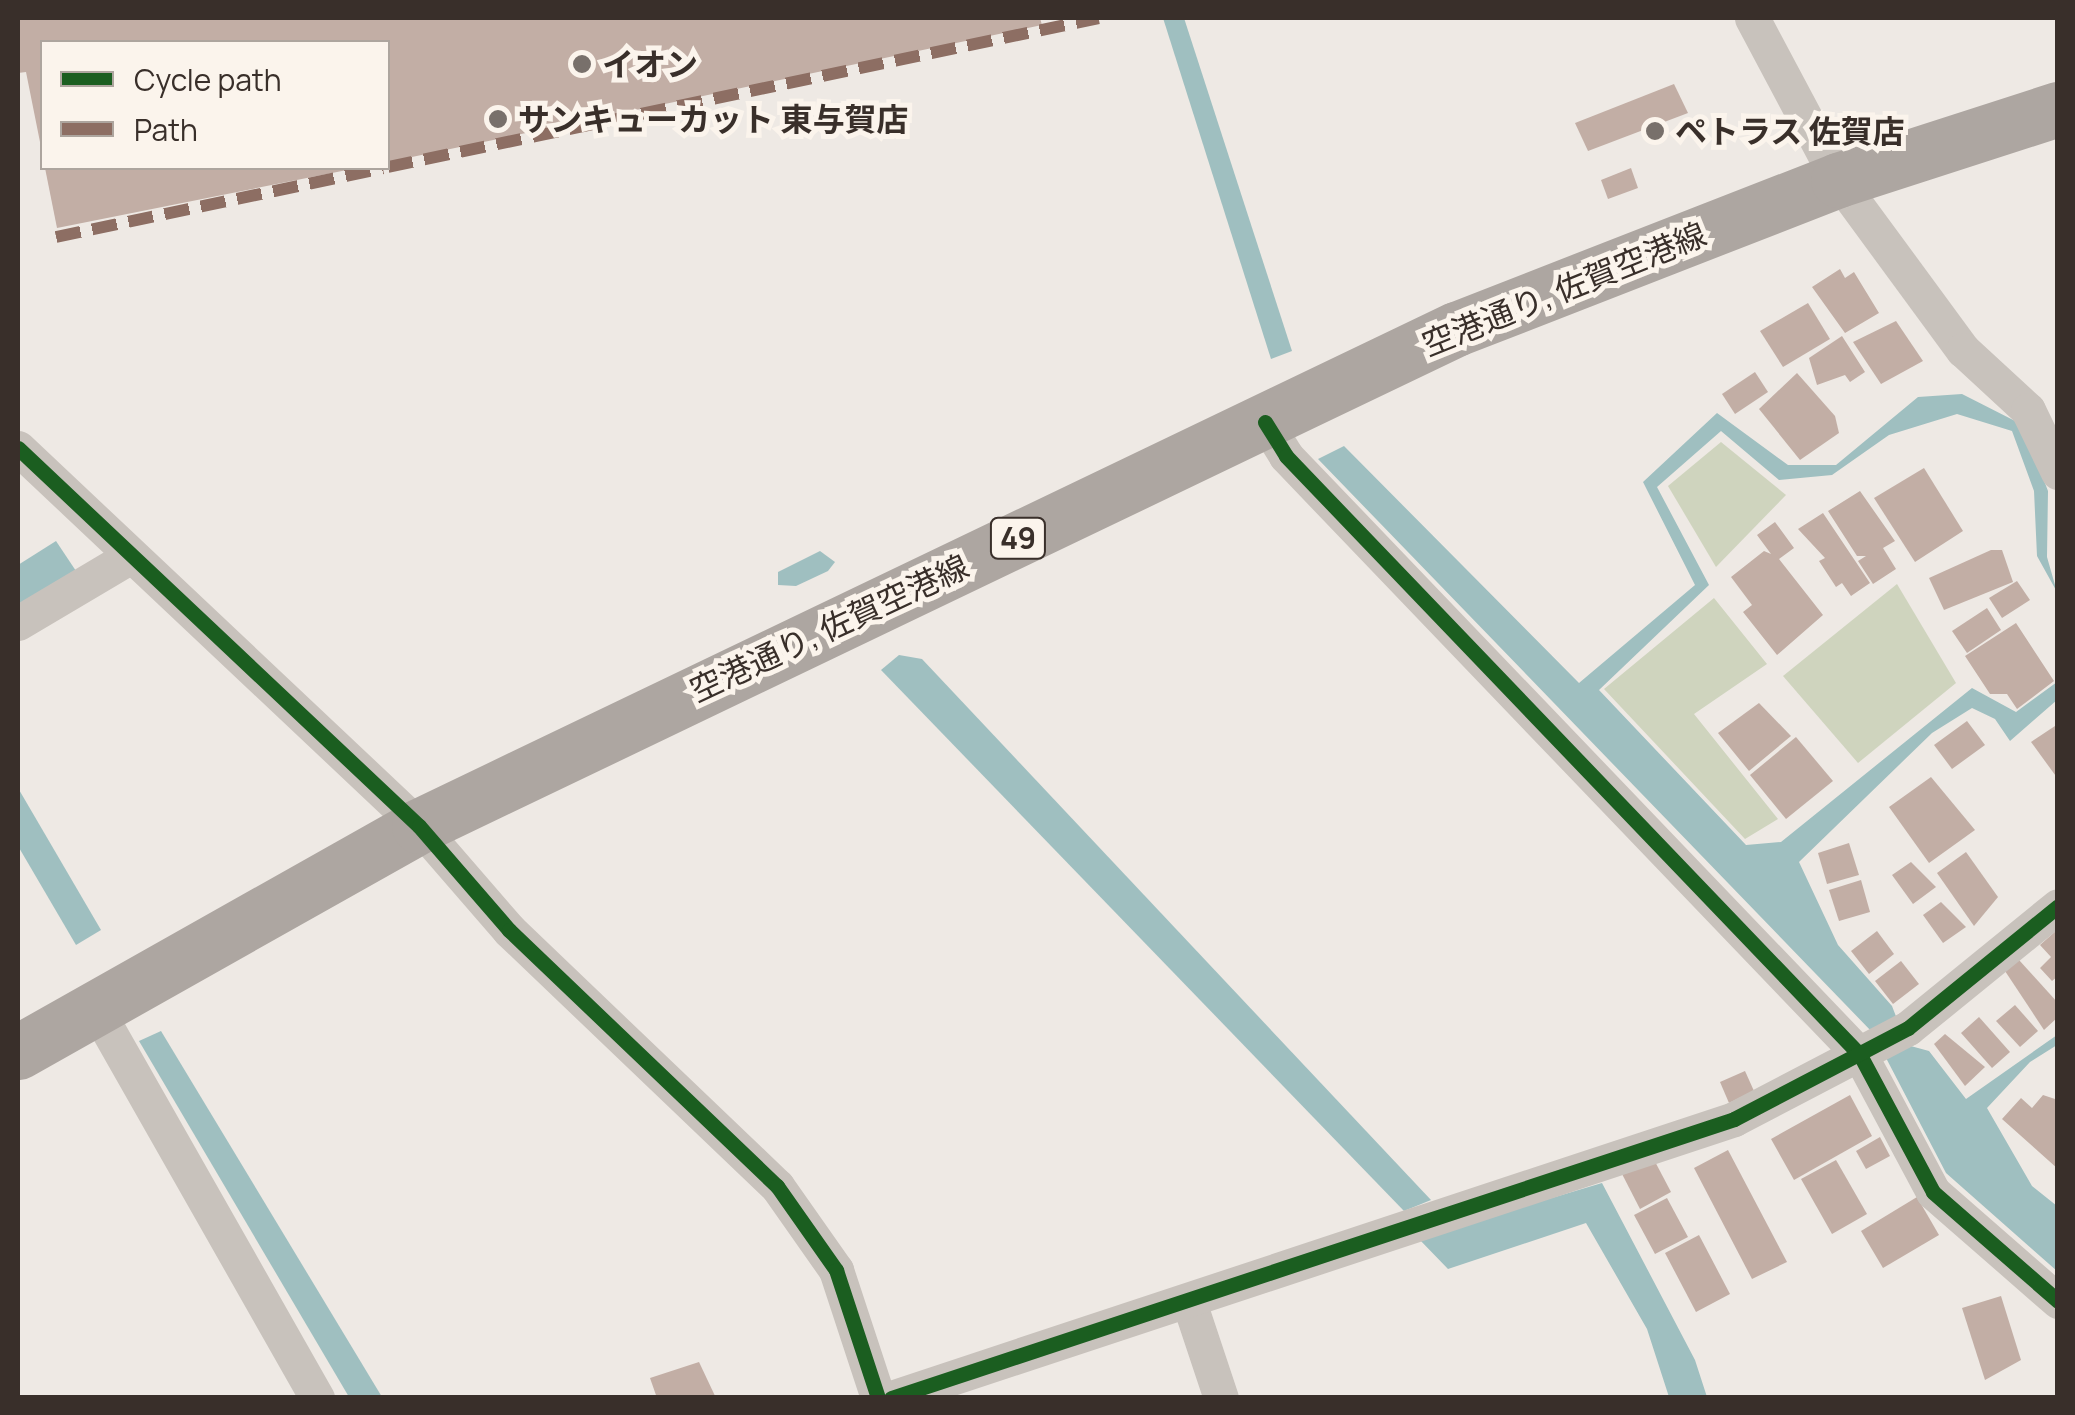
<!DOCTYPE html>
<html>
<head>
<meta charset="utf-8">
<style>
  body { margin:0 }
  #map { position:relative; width:2075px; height:1415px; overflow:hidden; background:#eee9e4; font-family:Manrope,"Noto Sans JP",sans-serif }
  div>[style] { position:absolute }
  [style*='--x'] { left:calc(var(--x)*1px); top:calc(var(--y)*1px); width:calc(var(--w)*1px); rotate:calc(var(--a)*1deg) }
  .green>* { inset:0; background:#cfd4be }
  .water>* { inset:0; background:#9fbfc0 }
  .building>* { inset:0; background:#c2aea5 }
  .street>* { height:35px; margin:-17.5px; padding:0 17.5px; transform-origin:17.5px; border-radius:17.5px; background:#c8c2bc }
  .primary>* { height:55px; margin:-27.5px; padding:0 27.5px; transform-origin:27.5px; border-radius:27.5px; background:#ada6a1 }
  .quiet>* { height:12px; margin-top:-6px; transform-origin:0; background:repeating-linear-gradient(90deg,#8d6e63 0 25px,transparent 0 37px) }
  .cycleway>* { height:15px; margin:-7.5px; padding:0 7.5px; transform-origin:7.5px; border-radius:7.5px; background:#1b5e20 }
  .dots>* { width:28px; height:28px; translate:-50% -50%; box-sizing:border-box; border:5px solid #fbf4ec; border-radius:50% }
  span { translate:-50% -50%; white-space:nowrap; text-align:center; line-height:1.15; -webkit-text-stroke:10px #fbf4ec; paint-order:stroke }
  .shield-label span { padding:2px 8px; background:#fbf4ec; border:2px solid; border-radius:8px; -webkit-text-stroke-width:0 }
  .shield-label { font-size:30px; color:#392f2a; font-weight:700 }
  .poi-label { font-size:32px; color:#392f2a; font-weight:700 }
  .left { translate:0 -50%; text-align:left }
  .street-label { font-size:32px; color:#392f2a }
  .frame { position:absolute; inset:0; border:20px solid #392f2a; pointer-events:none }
  .legend { position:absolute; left:40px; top:40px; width:350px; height:130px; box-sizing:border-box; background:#fbf4ec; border:2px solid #ada59e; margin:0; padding:12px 18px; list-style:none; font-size:30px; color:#392f2a }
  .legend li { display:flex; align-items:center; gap:20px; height:50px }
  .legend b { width:50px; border:2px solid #ada59e }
</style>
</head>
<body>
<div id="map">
  <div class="green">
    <i style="clip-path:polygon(1721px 442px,1786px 495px,1716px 567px,1668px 486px)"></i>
    <i style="clip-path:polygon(1897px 584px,1956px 683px,1858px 763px,1783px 676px)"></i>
    <i style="clip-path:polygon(1714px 598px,1767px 664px,1694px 714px,1778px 819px,1745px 839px,1604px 689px)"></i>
  </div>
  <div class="water">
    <i style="clip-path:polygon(1163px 18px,1184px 18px,1292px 351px,1271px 359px)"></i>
    <i style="clip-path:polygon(1962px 394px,2023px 425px,2048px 491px,2047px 557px,2057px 592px,2037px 556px,2034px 491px,2012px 431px,1957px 414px,1889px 435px,1832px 475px,1779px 480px,1721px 431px,1657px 487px,1709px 585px,1599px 690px,1746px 845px,1781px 842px,1972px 688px,2016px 712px,2057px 682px,2057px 700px,2010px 741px,1995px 719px,1972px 708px,1932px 733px,1799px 862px,1838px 945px,1892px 1006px,1907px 1045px,1929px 1051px,1966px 1099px,2057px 1035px,2057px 1045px,2030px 1062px,1987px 1108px,2032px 1186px,2057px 1206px,2057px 1271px,1946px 1173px,1873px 1033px,1318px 459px,1344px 446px,1579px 683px,1695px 585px,1643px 482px,1717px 413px,1788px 465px,1836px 465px,1918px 397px)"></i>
    <i style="clip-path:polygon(56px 541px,78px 574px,18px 609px,18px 565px)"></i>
    <i style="clip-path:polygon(820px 551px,835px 562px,828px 571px,796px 586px,778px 585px,778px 572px)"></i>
    <i style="clip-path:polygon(899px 655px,922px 659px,1431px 1200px,1404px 1211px,881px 670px)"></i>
    <i style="clip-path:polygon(18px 788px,101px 930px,76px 945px,18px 846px)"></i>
    <i style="clip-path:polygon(161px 1031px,382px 1397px,349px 1397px,139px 1041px)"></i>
    <i style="clip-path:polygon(1602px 1183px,1695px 1360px,1707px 1397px,1669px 1397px,1647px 1329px,1586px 1223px,1448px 1269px,1418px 1238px)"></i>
  </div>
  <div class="building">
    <i style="clip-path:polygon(18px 18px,1040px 18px,1042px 25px,388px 162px,388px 42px,42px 42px,41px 147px,26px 72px,18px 73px)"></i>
    <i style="clip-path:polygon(1674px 84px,1688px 113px,1588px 151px,1575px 123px)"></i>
    <i style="clip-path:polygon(45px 168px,352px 168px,352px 169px,57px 228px)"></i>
    <i style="clip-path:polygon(1631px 168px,1638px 188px,1608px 199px,1601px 180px)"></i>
    <i style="clip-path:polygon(1840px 269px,1845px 278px,1854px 272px,1879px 313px,1845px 333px,1812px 287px)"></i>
    <i style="clip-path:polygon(1808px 303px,1830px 339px,1783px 367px,1760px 331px)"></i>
    <i style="clip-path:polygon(1896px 321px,1923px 361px,1881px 384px,1853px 342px)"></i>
    <i style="clip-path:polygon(1842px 336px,1865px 372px,1850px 382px,1845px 375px,1817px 385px,1809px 358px)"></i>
    <i style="clip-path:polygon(1755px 372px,1768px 392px,1735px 414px,1722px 394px)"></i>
    <i style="clip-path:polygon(1797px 373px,1835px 416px,1839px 433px,1800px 460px,1759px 409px)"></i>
    <i style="clip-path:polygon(1924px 468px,1963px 531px,1915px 562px,1874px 498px)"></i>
    <i style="clip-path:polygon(1860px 491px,1895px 541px,1883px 548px,1896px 569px,1873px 584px,1858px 561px,1866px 556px,1857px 556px,1828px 511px)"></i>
    <i style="clip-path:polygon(1823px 513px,1870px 583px,1851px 596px,1842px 583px,1836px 587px,1819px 561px,1825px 558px,1798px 529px)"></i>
    <i style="clip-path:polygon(1775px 522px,1794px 548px,1779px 559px,1823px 615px,1777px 655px,1743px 612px,1752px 605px,1731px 577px,1764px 551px,1771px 554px,1757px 535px)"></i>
    <i style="clip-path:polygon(1991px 550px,2002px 550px,2013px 582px,1944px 610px,1929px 578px)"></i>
    <i style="clip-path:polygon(2017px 581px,2030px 600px,2002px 618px,1989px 598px)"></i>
    <i style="clip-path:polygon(1987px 608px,2001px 630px,1967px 653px,1952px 631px)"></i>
    <i style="clip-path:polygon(2016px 623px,2054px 681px,2017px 709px,2007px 694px,1990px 694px,1965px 656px)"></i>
    <i style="clip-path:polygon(1759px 703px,1791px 736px,1749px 771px,1718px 733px)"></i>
    <i style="clip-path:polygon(1967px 721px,1985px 745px,1952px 769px,1934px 745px)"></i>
    <i style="clip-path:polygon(2058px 724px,2058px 779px,2031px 742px)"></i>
    <i style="clip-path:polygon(1796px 737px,1833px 781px,1786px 819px,1750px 775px)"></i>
    <i style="clip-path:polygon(1931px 777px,1975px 830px,1929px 863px,1889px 807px)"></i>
    <i style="clip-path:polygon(1849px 843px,1859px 875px,1827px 884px,1818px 853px)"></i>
    <i style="clip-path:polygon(1966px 852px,1998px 897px,1974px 926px,1937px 873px)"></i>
    <i style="clip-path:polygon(1911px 862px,1936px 887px,1913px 904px,1892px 875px)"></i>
    <i style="clip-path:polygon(1861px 880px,1870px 912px,1839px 921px,1829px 890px)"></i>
    <i style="clip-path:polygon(1941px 902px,1966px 927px,1943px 943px,1923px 915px)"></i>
    <i style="clip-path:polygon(2058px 929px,2058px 976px,2052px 981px,2040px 968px,2051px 957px,2040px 945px)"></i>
    <i style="clip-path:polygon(1877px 931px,1894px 954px,1869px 974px,1851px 951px)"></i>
    <i style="clip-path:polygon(2019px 960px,2058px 1003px,2058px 1017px,2044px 1030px,2005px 971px)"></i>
    <i style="clip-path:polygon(1901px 961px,1919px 984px,1893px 1004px,1875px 981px)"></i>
    <i style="clip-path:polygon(2015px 1005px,2038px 1031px,2020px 1047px,1996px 1021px)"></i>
    <i style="clip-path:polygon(1979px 1017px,2010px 1052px,1992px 1068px,1961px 1033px)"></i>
    <i style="clip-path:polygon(1945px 1034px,1985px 1067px,1965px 1086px,1934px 1044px)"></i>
    <i style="clip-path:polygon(1745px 1071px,1754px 1091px,1729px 1103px,1720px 1082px)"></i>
    <i style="clip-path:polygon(1850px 1095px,1872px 1136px,1794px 1180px,1771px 1139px)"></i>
    <i style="clip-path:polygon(2043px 1095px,2058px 1100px,2058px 1169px,2002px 1119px,2021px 1098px,2032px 1108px)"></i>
    <i style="clip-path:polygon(1880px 1137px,1890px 1156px,1866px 1169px,1856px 1151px)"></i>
    <i style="clip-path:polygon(1728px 1150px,1787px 1262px,1752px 1279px,1694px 1168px)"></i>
    <i style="clip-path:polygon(1651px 1154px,1671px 1192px,1640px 1209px,1620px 1170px)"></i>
    <i style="clip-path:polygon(1836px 1160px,1867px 1214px,1832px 1234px,1801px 1179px)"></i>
    <i style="clip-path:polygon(1917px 1197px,1939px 1235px,1883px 1268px,1861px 1231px)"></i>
    <i style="clip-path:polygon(1667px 1198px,1688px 1237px,1655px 1254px,1634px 1215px)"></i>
    <i style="clip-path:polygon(1699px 1235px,1730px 1294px,1696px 1312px,1665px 1253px)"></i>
    <i style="clip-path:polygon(2001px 1296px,2021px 1360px,1985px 1380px,1962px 1308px)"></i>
    <i style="clip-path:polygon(699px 1362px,716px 1398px,657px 1398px,650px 1378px)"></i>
  </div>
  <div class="street">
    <i style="--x:1752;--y:18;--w:183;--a:62"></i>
    <i style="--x:1838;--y:180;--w:211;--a:53.7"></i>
    <i style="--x:1963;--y:350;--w:88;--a:42.7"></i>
    <i style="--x:2028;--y:410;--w:69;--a:64.2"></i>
    <i style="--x:1265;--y:422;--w:40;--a:58"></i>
    <i style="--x:1286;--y:456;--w:830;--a:46.22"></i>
    <i style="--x:1860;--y:1055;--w:155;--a:61.9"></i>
    <i style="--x:1933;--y:1192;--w:166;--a:41.1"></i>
    <i style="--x:18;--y:448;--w:551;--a:43.31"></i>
    <i style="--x:419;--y:826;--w:138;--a:49.1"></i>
    <i style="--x:509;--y:930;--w:371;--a:43.7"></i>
    <i style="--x:777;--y:1186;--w:103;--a:54.9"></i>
    <i style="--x:836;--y:1270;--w:135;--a:71.8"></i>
    <i style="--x:18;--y:623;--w:131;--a:-30.7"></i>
    <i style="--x:95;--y:1007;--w:450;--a:60.4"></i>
    <i style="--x:1189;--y:1302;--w:101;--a:71.6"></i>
    <i style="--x:891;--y:1398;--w:888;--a:-18.31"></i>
    <i style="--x:1734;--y:1119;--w:196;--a:-27.6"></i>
    <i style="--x:1908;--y:1028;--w:193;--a:-39.1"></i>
  </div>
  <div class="primary">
    <i style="--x:18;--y:1052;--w:460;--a:-29.4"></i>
    <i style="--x:419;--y:826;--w:1150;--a:-25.61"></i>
    <i style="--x:1456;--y:329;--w:410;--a:-21.3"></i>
    <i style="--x:1838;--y:180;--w:231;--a:-17.9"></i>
  </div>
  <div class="quiet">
    <i style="--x:388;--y:167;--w:726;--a:-11.84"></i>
    <i style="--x:56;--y:237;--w:334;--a:-11.9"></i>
  </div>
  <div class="cycleway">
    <i style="--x:1265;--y:422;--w:40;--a:58"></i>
    <i style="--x:1286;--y:456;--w:830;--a:46.22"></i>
    <i style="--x:1860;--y:1055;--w:155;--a:61.9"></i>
    <i style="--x:1933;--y:1192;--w:166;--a:41.1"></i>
    <i style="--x:18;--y:448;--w:551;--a:43.31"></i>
    <i style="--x:419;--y:826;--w:138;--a:49.1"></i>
    <i style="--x:509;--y:930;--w:371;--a:43.7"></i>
    <i style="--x:777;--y:1186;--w:103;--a:54.9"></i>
    <i style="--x:836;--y:1270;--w:135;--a:71.8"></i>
    <i style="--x:891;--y:1398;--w:888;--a:-18.31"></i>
    <i style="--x:1734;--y:1119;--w:196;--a:-27.6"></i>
    <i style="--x:1908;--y:1028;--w:193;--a:-39.1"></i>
  </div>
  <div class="dots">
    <i style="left:582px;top:64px;background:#78706b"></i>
    <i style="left:498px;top:119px;background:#78706b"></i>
    <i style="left:1655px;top:131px;background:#78706b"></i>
  </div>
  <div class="shield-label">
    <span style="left:1018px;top:538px">49</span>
  </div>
  <div class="poi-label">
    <span class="left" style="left:602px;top:64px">イオン</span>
    <span class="left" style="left:518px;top:119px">サンキューカット 東与賀店</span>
    <span class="left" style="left:1675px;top:131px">ペトラス 佐賀店</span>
  </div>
  <div class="street-label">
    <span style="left:1564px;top:289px;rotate:-22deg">空港通り, 佐賀空港線</span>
    <span style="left:829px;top:628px;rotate:-25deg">空港通り, 佐賀空港線</span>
  </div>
  <div class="frame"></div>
  <ul class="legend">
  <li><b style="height:12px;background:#1b5e20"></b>Cycle path</li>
  <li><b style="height:12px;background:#8d6e63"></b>Path</li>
  </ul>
</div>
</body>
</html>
